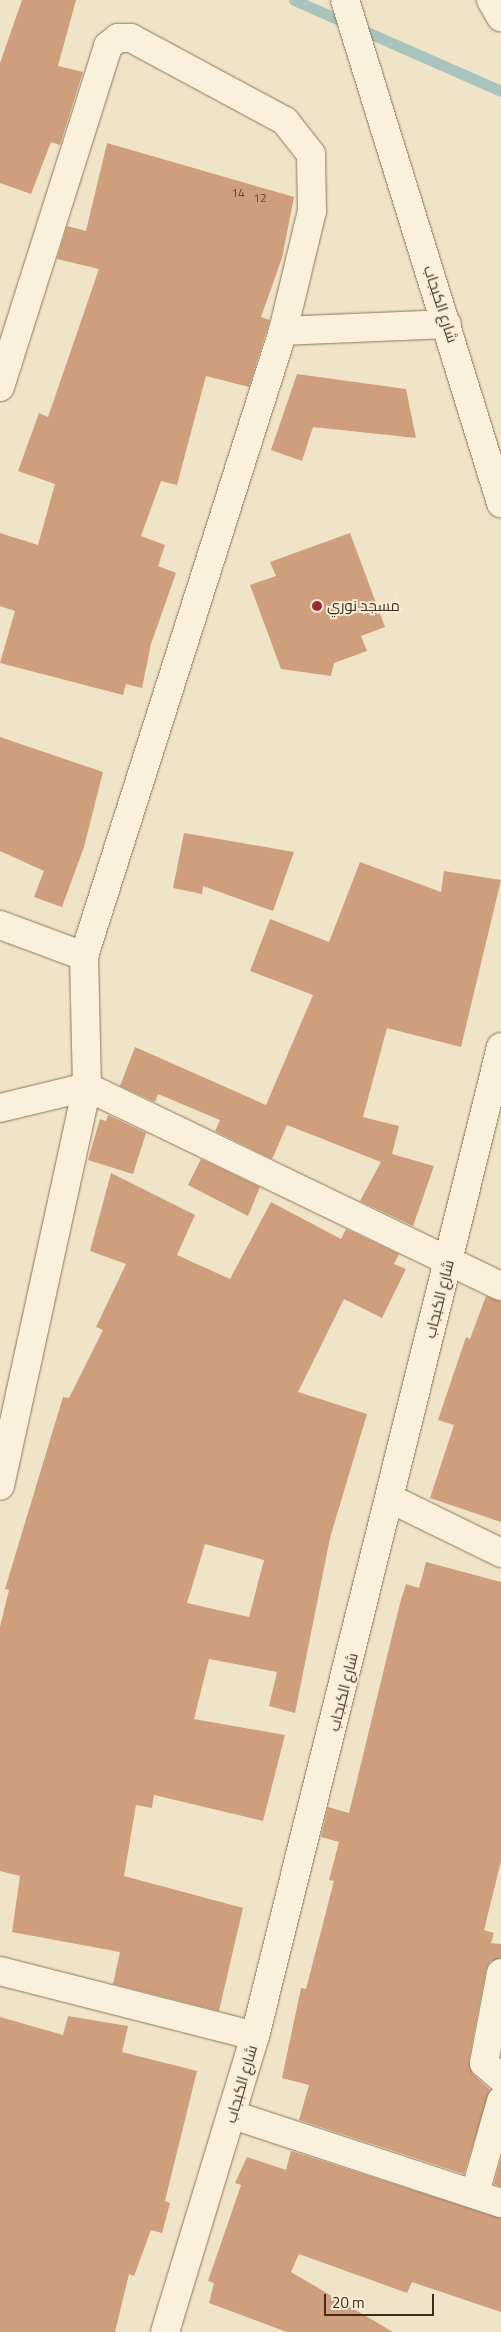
<!DOCTYPE html>
<html>
<head>
<meta charset="utf-8">
<style>
  body { margin:0 }
  #map { position:relative; width:501px; height:2332px; overflow:hidden; background:#f0e4c8; font-family:Georgia,Cairo,serif }
  div>[style] { position:absolute }
  [style*='--x'] { left:calc(var(--x)*1px); top:calc(var(--y)*1px); width:calc(var(--w)*1px); rotate:calc(var(--a)*1deg) }
  .stream>* { height:11px; margin:-5.5px; padding:0 5.5px; transform-origin:5.5px; border-radius:5.5px; background:#a9c4bc }
  .building>* { inset:0; background:#cf9f7d }
  .roads { filter:drop-shadow(0 0 1px #8d765c) drop-shadow(0 0 1px #8d765c) }
  .minor>* { height:28px; margin:-14px; padding:0 14px; transform-origin:14px; border-radius:14px; background:#faf1dc }
  .secondary>* { height:28px; margin:-14px; padding:0 14px; transform-origin:14px; border-radius:14px; background:#faf1dc }
  .dots>* { width:14px; height:14px; translate:-50% -50%; box-sizing:border-box; border:2px solid #f7eed8; border-radius:50% }
  span { translate:-50% -50%; white-space:nowrap; text-align:center; line-height:1.15; -webkit-text-stroke:4px #f7eed8; paint-order:stroke }
  .number-label { font-size:12px; color:#624a37 }
  .number-label span { -webkit-text-stroke-width:0 }
  .street-label { font-size:15px; color:#3d2e20 }
  .poi-label { font-size:15px; color:#3d2e20 }
  .left { translate:0 -50%; text-align:left }
  .scale { position:absolute; left:324px; top:2294px; width:110px; height:22px; box-sizing:border-box; border:2px solid #3d2e20; border-top:0; padding-left:6px; font-size:15px; line-height:18px; white-space:nowrap; color:#3d2e20; -webkit-text-stroke:4px #f7eed8; paint-order:stroke }
</style>
</head>
<body>
<div id="map">
  <div class="stream">
    <i style="--x:294;--y:0;--w:226;--a:23.7"></i>
  </div>
  <div class="building">
    <i style="clip-path:polygon(22px 0,76px 0,58px 66px,83px 72px,60px 145px,51px 142px,31px 194px,0 183px,0 63px)"></i>
    <i style="clip-path:polygon(107px 143px,294px 197px,282px 258px,261px 317px,270px 320px,249px 387px,206px 376px,177px 485px,161px 481px,141px 536px,165px 545px,158px 566px,176px 573px,151px 644px,142px 688px,126px 684px,123px 695px,0 663px,15px 611px,0 606px,0 533px,38px 545px,55px 484px,18px 471px,39px 413px,48px 417px,99px 269px,57px 259px,67px 226px,86px 231px)"></i>
    <i style="clip-path:polygon(297px 374px,406px 389px,416px 438px,313px 427px,302px 461px,271px 450px)"></i>
    <i style="clip-path:polygon(350px 533px,385px 627px,361px 636px,367px 651px,334px 663px,331px 676px,281px 669px,250px 585px,276px 576px,270px 562px)"></i>
    <i style="clip-path:polygon(0 737px,103px 772px,84px 847px,62px 907px,34px 897px,44px 871px,0 851px)"></i>
    <i style="clip-path:polygon(184px 833px,294px 852px,273px 911px,203px 886px,202px 894px,173px 888px)"></i>
    <i style="clip-path:polygon(360px 862px,441px 892px,444px 871px,501px 880px,461px 1047px,387px 1028px,363px 1117px,399px 1126px,392px 1154px,434px 1166px,413px 1226px,360px 1201px,381px 1162px,287px 1125px,272px 1159px,215px 1131px,220px 1120px,158px 1094px,155px 1102px,120px 1086px,135px 1047px,266px 1105px,313px 995px,250px 971px,270px 919px,329px 942px)"></i>
    <i style="clip-path:polygon(108px 1115px,146px 1133px,133px 1174px,88px 1160px,100px 1119px,106px 1121px)"></i>
    <i style="clip-path:polygon(201px 1159px,260px 1187px,248px 1216px,188px 1185px)"></i>
    <i style="clip-path:polygon(evenodd,111px 1173px,195px 1215px,177px 1255px,230px 1279px,271px 1202px,341px 1239px,346px 1229px,399px 1254px,394px 1264px,406px 1269px,382px 1318px,344px 1299px,298px 1392px,367px 1414px,330px 1538px,295px 1713px,269px 1706px,277px 1672px,209px 1659px,194px 1719px,285px 1735px,263px 1821px,154px 1795px,152px 1808px,136px 1805px,124px 1876px,243px 1908px,219px 2011px,113px 1984px,120px 1952px,12px 1932px,20px 1876px,0 1871px,0 1627px,9px 1590px,5px 1589px,63px 1397px,69px 1398px,103px 1330px,96px 1327px,126px 1264px,90px 1251px,111px 1173px,205px 1544px,264px 1560px,249px 1617px,187px 1603px,205px 1544px)"></i>
    <i style="clip-path:polygon(486px 1296px,501px 1301px,501px 1522px,430px 1498px,454px 1425px,438px 1420px,466px 1337px,470px 1339px)"></i>
    <i style="clip-path:polygon(426px 1562px,501px 1582px,501px 1861px,484px 1930px,494px 1933px,491px 1943px,501px 1944px,501px 1958px,490px 1962px,486px 1970px,469px 2060px,473px 2074px,490px 2090px,464px 2174px,299px 2120px,309px 2085px,282px 2078px,301px 1988px,306px 1989px,334px 1881px,329px 1880px,339px 1842px,321px 1837px,328px 1807px,349px 1813px,400px 1603px,406px 1584px,419px 1588px)"></i>
    <i style="clip-path:polygon(68px 2016px,128px 2026px,122px 2052px,197px 2071px,165px 2201px,170px 2203px,162px 2233px,151px 2230px,134px 2276px,129px 2274px,115px 2332px,0 2332px,0 2017px,63px 2035px)"></i>
    <i style="clip-path:polygon(291px 2151px,501px 2218px,501px 2312px,412px 2282px,407px 2293px,299px 2254px,291px 2272px,393px 2332px,287px 2332px,209px 2303px,214px 2283px,208px 2281px,241px 2185px,235px 2183px,247px 2157px,286px 2170px)"></i>
    <i style="clip-path:polygon(501px 2158px,501px 2187px,494px 2184px)"></i>
  </div>
  <div class="roads">
    <div class="minor">
      <i style="--x:491;--y:0;--w:20;--a:60"></i>
      <i style="--x:283;--y:331;--w:164;--a:-2.4"></i>
      <i style="--x:0;--y:387;--w:358;--a:-72.4"></i>
      <i style="--x:108;--y:46;--w:13;--a:-39"></i>
      <i style="--x:118;--y:38;--w:13;--a:0"></i>
      <i style="--x:131;--y:38;--w:175;--a:28.3"></i>
      <i style="--x:285;--y:121;--w:42;--a:51.8"></i>
      <i style="--x:311;--y:154;--w:57;--a:89"></i>
      <i style="--x:312;--y:211;--w:123;--a:103.6"></i>
      <i style="--x:283;--y:331;--w:656;--a:107.66"></i>
      <i style="--x:84;--y:956;--w:131;--a:88.7"></i>
      <i style="--x:87;--y:1087;--w:408;--a:102.3"></i>
      <i style="--x:0;--y:925;--w:90;--a:20.3"></i>
      <i style="--x:0;--y:1108;--w:89;--a:-13.6"></i>
      <i style="--x:87;--y:1087;--w:459;--a:25.7"></i>
      <i style="--x:391;--y:1499;--w:123;--a:26.1"></i>
      <i style="--x:0;--y:1971;--w:263;--a:14.3"></i>
      <i style="--x:501;--y:1973;--w:92;--a:100.7"></i>
      <i style="--x:484;--y:2063;--w:23;--a:41"></i>
      <i style="--x:233;--y:2115;--w:282;--a:18.2"></i>
      <i style="--x:475;--y:2193;--w:96;--a:-74.2"></i>
    </div>
    <div class="secondary">
      <i style="--x:345;--y:0;--w:527;--a:72.77"></i>
      <i style="--x:165;--y:2332;--w:309;--a:-73.1"></i>
      <i style="--x:255;--y:2036;--w:1019;--a:-76.03"></i>
    </div>
  </div>
  <div class="dots">
    <i style="left:317px;top:606px;background:#9e2a2b"></i>
  </div>
  <div class="number-label">
    <span style="left:238px;top:193px">14</span>
    <span style="left:260px;top:198px">12</span>
  </div>
  <div class="street-label">
    <span style="left:441px;top:304px;rotate:72deg">شارع الكبجاب</span>
    <span style="left:439px;top:1299px;rotate:-76deg">شارع الكبجاب</span>
    <span style="left:343px;top:1692px;rotate:-76deg">شارع الكبجاب</span>
    <span style="left:241px;top:2084px;rotate:-74deg">شارع الكبجاب</span>
  </div>
  <div class="poi-label">
    <span class="left" style="left:327px;top:606px">مسجد نوري</span>
  </div>
  <div class="scale">20 m</div>
</div>
</body>
</html>
